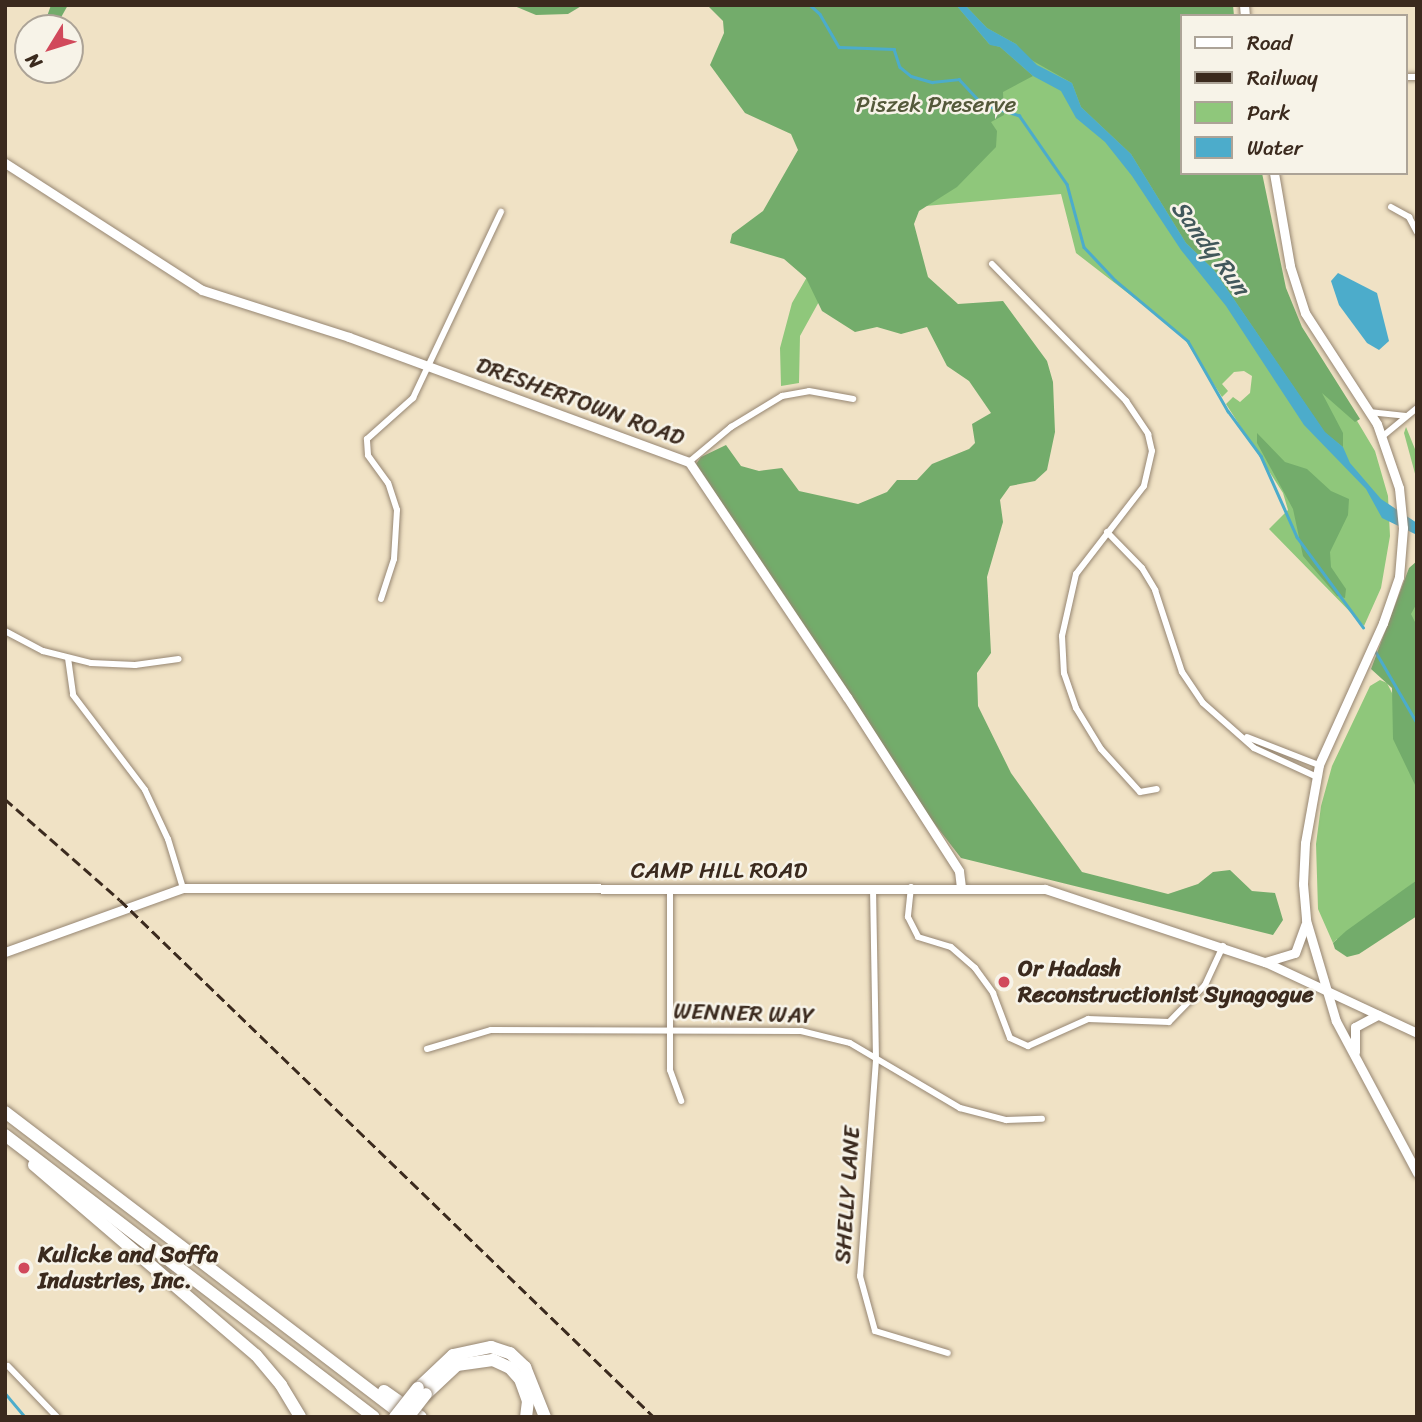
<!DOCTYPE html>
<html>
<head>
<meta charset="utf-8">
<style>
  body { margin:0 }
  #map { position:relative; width:1422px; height:1422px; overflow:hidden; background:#f0e2c5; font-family:Sriracha,sans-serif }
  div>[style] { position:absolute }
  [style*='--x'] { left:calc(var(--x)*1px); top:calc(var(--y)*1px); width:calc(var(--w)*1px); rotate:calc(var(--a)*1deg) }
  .green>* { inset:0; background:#8fc77b }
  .forest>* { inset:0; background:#73ac6b }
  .water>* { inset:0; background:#4caccb }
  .stream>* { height:2.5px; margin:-1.25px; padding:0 1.25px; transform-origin:1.25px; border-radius:1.25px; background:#4caccb }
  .roads { filter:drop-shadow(0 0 2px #968672) drop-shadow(0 0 2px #968672) }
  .street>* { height:6px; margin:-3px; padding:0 3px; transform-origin:3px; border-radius:3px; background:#fff }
  .secondary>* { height:9px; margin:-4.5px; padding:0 4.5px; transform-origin:4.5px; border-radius:4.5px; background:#fff }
  .highway>* { height:12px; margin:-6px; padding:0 6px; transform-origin:6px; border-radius:6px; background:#fff }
  .rail>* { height:2.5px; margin-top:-1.25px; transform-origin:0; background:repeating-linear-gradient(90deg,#3b2a1e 0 10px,transparent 0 15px) }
  .bridges { filter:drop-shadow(0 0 2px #968672) drop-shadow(0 0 2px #968672) }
  .highway-bridge>* { height:12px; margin:-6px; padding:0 6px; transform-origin:6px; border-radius:6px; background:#fff }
  .dots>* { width:19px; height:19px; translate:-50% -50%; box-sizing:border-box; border:4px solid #f7f3e8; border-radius:50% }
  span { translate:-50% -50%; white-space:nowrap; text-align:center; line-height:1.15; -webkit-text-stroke:5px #f7f3e8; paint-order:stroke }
  .park-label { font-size:23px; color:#54593a }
  .street-label { font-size:23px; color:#3b2a1e }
  .poi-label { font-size:23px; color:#3b2a1e; font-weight:700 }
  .left { translate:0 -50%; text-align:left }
  .water-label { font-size:24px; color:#41585b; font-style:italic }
  .frame { position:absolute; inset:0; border:7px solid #3b2a1e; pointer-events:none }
  .legend { position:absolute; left:1180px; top:14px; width:228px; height:161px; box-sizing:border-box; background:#f7f3e8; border:2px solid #aca397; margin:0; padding:9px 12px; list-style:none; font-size:21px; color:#3b2a1e }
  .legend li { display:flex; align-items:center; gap:14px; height:35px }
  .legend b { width:35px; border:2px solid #aca397 }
  .north { position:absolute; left:14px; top:14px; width:70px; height:70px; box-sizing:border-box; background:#f7f3e8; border:2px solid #aca397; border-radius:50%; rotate:232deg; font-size:19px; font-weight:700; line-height:28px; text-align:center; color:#3b2a1e }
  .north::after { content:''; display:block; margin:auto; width:24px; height:32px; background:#d1495b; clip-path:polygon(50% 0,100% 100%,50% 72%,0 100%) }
</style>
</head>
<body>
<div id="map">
  <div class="green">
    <i style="clip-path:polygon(769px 5px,1226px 5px,1182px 16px,1182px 173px,1285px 300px,1375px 451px,1388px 496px,1390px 536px,1381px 588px,1364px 626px,1269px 529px,1288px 510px,1283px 493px,1226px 404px,1233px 397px,1240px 402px,1250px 393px,1252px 376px,1244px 371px,1234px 372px,1222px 384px,1228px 391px,1222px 397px,1182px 335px,1076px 253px,1061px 194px,869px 211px,800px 336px,799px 383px,781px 386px,780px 348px,792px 303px,811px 270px,754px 233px,848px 58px)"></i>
    <i style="clip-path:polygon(1406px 427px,1417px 454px,1417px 481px,1404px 433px)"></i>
    <i style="clip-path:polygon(1417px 572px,1417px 880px,1339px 944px,1337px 939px,1333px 943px,1318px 909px,1316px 844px,1321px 806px,1332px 766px,1370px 686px,1380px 680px,1387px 683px,1393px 695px)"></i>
  </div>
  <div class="forest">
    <i style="clip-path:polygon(51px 5px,68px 5px,55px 28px,43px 28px)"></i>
    <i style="clip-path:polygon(512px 5px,583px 5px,568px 14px,536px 15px)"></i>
    <i style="clip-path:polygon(707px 5px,956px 5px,989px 44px,1000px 47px,1033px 76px,1003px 92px,1004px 115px,991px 122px,997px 131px,996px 147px,957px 187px,919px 211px,914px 224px,928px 277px,958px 304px,1003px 301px,1047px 361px,1053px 382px,1055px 432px,1047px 470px,1035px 481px,1010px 486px,1000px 500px,1003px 522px,987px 577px,991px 653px,977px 673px,978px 706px,1011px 773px,1082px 872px,1168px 894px,1198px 884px,1213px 872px,1230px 870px,1252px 891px,1275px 893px,1283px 920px,1273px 935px,961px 858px,927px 814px,696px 464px,701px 457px,726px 445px,741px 466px,759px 471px,782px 468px,799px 491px,858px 504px,887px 492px,897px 480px,917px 480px,932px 464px,969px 449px,975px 443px,972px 424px,991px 413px,969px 381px,947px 366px,927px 327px,901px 334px,877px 327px,855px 332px,822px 311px,806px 278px,784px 259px,730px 243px,732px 234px,763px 211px,798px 150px,791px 134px,745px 113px,710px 65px,724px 33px,723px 21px)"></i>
    <i style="clip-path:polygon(965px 5px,1233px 5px,1234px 16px,1182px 16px,1182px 173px,1262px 173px,1286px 288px,1302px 327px,1360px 419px,1355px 422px,1322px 393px,1343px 433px,1343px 447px,1325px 433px,1214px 270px,1186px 243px,1131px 154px,1081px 107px,1072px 83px,1026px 57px,1016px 44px,987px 28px)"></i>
    <i style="clip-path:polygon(1257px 433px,1285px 462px,1307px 469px,1331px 491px,1349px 499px,1348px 515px,1330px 552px,1331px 567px,1346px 589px,1345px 598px,1337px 596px,1303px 556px,1293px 509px,1257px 443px)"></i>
    <i style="clip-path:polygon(1417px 561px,1417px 603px,1411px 614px,1417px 626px,1417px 789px,1393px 739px,1392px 688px,1371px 669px,1409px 568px)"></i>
    <i style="clip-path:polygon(1417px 880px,1417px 916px,1359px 954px,1347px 957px,1335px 949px,1333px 943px,1346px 931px)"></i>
  </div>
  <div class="water">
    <i style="clip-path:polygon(956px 5px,965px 5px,987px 28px,1016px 44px,1037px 65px,1072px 83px,1081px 107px,1131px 154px,1186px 243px,1214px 270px,1325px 432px,1343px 447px,1350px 463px,1381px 499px,1417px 523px,1417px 535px,1382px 518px,1366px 489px,1304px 425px,1226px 306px,1181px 250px,1132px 176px,1105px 142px,1076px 118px,1061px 91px,1033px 76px,1000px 47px,990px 45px)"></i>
    <i style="clip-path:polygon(1338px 273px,1377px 293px,1389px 341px,1379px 350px,1367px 343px,1339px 305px,1331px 281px)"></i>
  </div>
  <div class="stream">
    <i style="--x:810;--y:5;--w:13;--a:42"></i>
    <i style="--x:820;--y:14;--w:38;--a:60"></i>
    <i style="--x:839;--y:47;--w:55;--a:2.1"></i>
    <i style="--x:894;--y:49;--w:19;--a:72"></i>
    <i style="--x:900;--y:67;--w:14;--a:39"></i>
    <i style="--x:911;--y:76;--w:22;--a:16"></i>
    <i style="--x:932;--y:82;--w:27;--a:-6"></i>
    <i style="--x:959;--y:79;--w:34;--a:47"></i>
    <i style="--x:982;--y:104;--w:39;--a:17"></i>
    <i style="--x:1019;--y:115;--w:84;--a:55.2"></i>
    <i style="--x:1067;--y:184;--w:65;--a:74.9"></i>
    <i style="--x:1084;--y:247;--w:45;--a:46.8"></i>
    <i style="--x:1115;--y:280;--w:95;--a:39.9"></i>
    <i style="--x:1188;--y:341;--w:81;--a:60.3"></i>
    <i style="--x:1228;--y:411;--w:56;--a:53.7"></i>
    <i style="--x:1261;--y:456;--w:89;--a:66"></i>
    <i style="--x:1297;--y:537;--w:112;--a:53.7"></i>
    <i style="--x:1376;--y:652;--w:82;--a:60"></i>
    <i style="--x:5;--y:1393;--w:31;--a:50"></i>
  </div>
  <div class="roads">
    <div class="street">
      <i style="--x:1406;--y:77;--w:11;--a:0"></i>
      <i style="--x:1391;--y:207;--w:21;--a:29"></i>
      <i style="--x:1409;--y:217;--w:17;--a:62"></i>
      <i style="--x:992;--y:264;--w:192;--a:45.6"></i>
      <i style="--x:1126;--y:401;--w:40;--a:56"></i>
      <i style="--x:1148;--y:434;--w:17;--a:77"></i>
      <i style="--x:1152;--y:451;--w:36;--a:103"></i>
      <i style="--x:1144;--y:486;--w:111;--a:127.7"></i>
      <i style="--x:1076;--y:574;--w:64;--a:102.7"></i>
      <i style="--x:1062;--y:636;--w:37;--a:87"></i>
      <i style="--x:1064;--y:673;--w:37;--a:71"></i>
      <i style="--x:1076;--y:708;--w:48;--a:58.6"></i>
      <i style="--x:1101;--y:749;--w:58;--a:47.8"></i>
      <i style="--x:1140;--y:792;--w:17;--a:-10"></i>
      <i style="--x:1369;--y:412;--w:37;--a:6"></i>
      <i style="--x:1383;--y:436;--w:44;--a:-39.5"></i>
      <i style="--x:689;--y:462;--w:55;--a:-39.8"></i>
      <i style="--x:731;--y:427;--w:60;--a:-31.3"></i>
      <i style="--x:782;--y:396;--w:27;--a:-10"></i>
      <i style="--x:809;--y:391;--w:45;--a:10.3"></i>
      <i style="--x:1107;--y:532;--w:50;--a:45.8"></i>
      <i style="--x:1142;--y:568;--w:26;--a:59"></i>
      <i style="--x:1155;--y:590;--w:86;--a:71.8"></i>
      <i style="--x:1182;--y:672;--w:37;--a:56"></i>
      <i style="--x:1203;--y:703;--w:68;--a:41.4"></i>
      <i style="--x:1254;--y:748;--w:67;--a:24.7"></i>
      <i style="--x:381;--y:599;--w:42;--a:-72"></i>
      <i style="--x:394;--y:559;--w:49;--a:-86.5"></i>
      <i style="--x:397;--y:510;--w:28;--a:-108"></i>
      <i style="--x:388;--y:483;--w:34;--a:-126"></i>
      <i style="--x:368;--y:455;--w:16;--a:-94"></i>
      <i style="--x:367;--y:439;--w:62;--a:-41.7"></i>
      <i style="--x:413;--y:398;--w:206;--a:-64.7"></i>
      <i style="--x:5;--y:631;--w:43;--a:27.8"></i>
      <i style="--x:43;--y:651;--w:49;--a:14"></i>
      <i style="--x:91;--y:663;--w:44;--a:2.6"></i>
      <i style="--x:135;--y:665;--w:44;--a:-7.8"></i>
      <i style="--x:68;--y:658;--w:37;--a:82"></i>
      <i style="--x:73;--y:695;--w:119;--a:52.8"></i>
      <i style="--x:145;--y:790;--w:54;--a:64.9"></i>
      <i style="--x:168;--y:839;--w:51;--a:73"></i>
      <i style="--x:1247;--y:737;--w:77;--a:21.3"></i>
      <i style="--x:911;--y:887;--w:30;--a:96"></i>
      <i style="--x:908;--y:917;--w:22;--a:63"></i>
      <i style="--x:918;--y:937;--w:34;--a:17"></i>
      <i style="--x:951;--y:947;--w:32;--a:41"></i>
      <i style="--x:975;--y:968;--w:31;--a:54"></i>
      <i style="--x:993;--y:993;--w:48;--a:69.3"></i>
      <i style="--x:1010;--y:1038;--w:20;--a:24"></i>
      <i style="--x:1028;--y:1046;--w:66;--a:-24.2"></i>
      <i style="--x:1088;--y:1019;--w:81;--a:2.1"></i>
      <i style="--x:1169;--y:1022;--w:52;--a:-45.8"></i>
      <i style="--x:1205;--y:985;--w:43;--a:-65.2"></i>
      <i style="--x:873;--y:888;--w:172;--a:89"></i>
      <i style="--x:876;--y:1060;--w:217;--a:94.2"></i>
      <i style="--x:860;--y:1276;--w:57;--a:74.7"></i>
      <i style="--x:875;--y:1331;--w:76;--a:16.8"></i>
      <i style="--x:670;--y:891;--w:179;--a:90"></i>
      <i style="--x:670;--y:1070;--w:33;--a:70"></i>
      <i style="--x:427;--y:1049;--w:67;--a:-16.5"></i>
      <i style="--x:491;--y:1030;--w:310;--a:0.2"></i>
      <i style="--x:801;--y:1031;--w:50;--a:13.8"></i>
      <i style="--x:850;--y:1043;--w:128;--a:30.6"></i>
      <i style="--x:960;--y:1108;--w:48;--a:14.6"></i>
      <i style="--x:1006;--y:1120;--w:36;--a:-2"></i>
      <i style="--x:8;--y:1366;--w:71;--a:46.1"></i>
    </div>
    <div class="secondary">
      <i style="--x:1244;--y:5;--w:11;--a:85"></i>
      <i style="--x:5;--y:163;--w:234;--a:32.8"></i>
      <i style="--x:202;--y:290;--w:154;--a:17.7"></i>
      <i style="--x:349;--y:337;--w:362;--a:20.2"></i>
      <i style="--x:689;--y:462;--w:283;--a:56.1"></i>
      <i style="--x:847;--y:697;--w:207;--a:57.2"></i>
      <i style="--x:959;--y:871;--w:16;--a:83"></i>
      <i style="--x:1274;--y:173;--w:94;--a:80.2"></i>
      <i style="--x:1290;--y:266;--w:49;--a:72.3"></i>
      <i style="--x:1305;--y:313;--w:132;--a:57"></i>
      <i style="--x:1377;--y:424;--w:68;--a:71"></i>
      <i style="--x:1399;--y:488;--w:40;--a:84.3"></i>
      <i style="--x:1403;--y:528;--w:49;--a:94.7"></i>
      <i style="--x:1399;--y:577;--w:49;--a:109.2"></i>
      <i style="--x:1383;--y:623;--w:156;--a:114.3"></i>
      <i style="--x:1319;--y:765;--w:79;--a:100.2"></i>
      <i style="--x:1305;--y:843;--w:41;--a:92.8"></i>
      <i style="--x:1303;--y:884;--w:36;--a:85"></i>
      <i style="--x:1306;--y:920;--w:105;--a:73.5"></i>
      <i style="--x:1336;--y:1021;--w:172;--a:61.9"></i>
      <i style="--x:5;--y:952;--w:189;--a:-19.8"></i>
      <i style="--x:183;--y:888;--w:862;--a:0.07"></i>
      <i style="--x:1045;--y:889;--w:232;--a:18.4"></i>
      <i style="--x:1265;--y:962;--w:168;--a:25"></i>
      <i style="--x:1265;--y:962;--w:31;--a:-17"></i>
      <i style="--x:1295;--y:953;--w:30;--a:-70"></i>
      <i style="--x:1355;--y:1052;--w:25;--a:-90"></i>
      <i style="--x:1355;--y:1027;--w:26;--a:-28"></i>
    </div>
    <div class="highway">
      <i style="--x:5;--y:1112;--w:503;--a:37.33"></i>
      <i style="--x:5;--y:1135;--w:464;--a:37.4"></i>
      <i style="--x:34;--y:1165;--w:292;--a:40.6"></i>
      <i style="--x:256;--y:1355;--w:39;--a:50"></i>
      <i style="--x:281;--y:1385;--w:37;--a:59"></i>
      <i style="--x:418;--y:1388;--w:48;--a:-43.3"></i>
      <i style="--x:453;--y:1355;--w:39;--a:-12"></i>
      <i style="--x:491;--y:1347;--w:20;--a:18"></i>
      <i style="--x:510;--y:1353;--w:21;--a:43"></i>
      <i style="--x:525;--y:1367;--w:54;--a:68.2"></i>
      <i style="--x:384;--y:1391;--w:45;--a:35.1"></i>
      <i style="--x:426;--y:1394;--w:42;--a:-43.1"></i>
      <i style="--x:457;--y:1365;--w:36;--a:-8"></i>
      <i style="--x:493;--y:1360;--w:19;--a:25"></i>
      <i style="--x:510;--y:1368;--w:15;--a:48"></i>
      <i style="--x:520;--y:1379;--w:23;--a:70"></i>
      <i style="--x:528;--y:1401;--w:16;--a:97"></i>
    </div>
  </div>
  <div class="rail">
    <i style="--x:5;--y:799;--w:153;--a:41.3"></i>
    <i style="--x:120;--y:900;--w:743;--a:44.07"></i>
  </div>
  <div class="bridges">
    <div class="highway-bridge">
      <i style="--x:395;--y:1417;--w:37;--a:-52"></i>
      <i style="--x:408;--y:1417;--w:29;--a:-52"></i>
    </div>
  </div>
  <div class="dots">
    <i style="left:1004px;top:982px;background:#d1495b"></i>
    <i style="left:24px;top:1268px;background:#d1495b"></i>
  </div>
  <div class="park-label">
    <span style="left:936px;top:105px">Piszek Preserve</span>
  </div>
  <div class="street-label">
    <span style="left:580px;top:402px;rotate:20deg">DRESHERTOWN ROAD</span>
    <span style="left:719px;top:871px">CAMP HILL ROAD</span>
    <span style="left:744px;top:1014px;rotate:2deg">WENNER WAY</span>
    <span style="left:848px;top:1195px;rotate:-86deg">SHELLY LANE</span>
  </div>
  <div class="poi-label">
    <span class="left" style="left:1018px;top:982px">Or Hadash<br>Reconstructionist Synagogue</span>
    <span class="left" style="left:38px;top:1268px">Kulicke and Soffa<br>Industries, Inc.</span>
  </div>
  <div class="water-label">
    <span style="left:1210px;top:248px;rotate:53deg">Sandy Run</span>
  </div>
  <div class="frame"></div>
  <ul class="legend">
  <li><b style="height:9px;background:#fff"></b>Road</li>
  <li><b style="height:9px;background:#3b2a1e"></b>Railway</li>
  <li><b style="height:19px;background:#8fc77b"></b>Park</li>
  <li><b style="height:19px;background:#4caccb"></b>Water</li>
  </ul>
  <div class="north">N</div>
</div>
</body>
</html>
